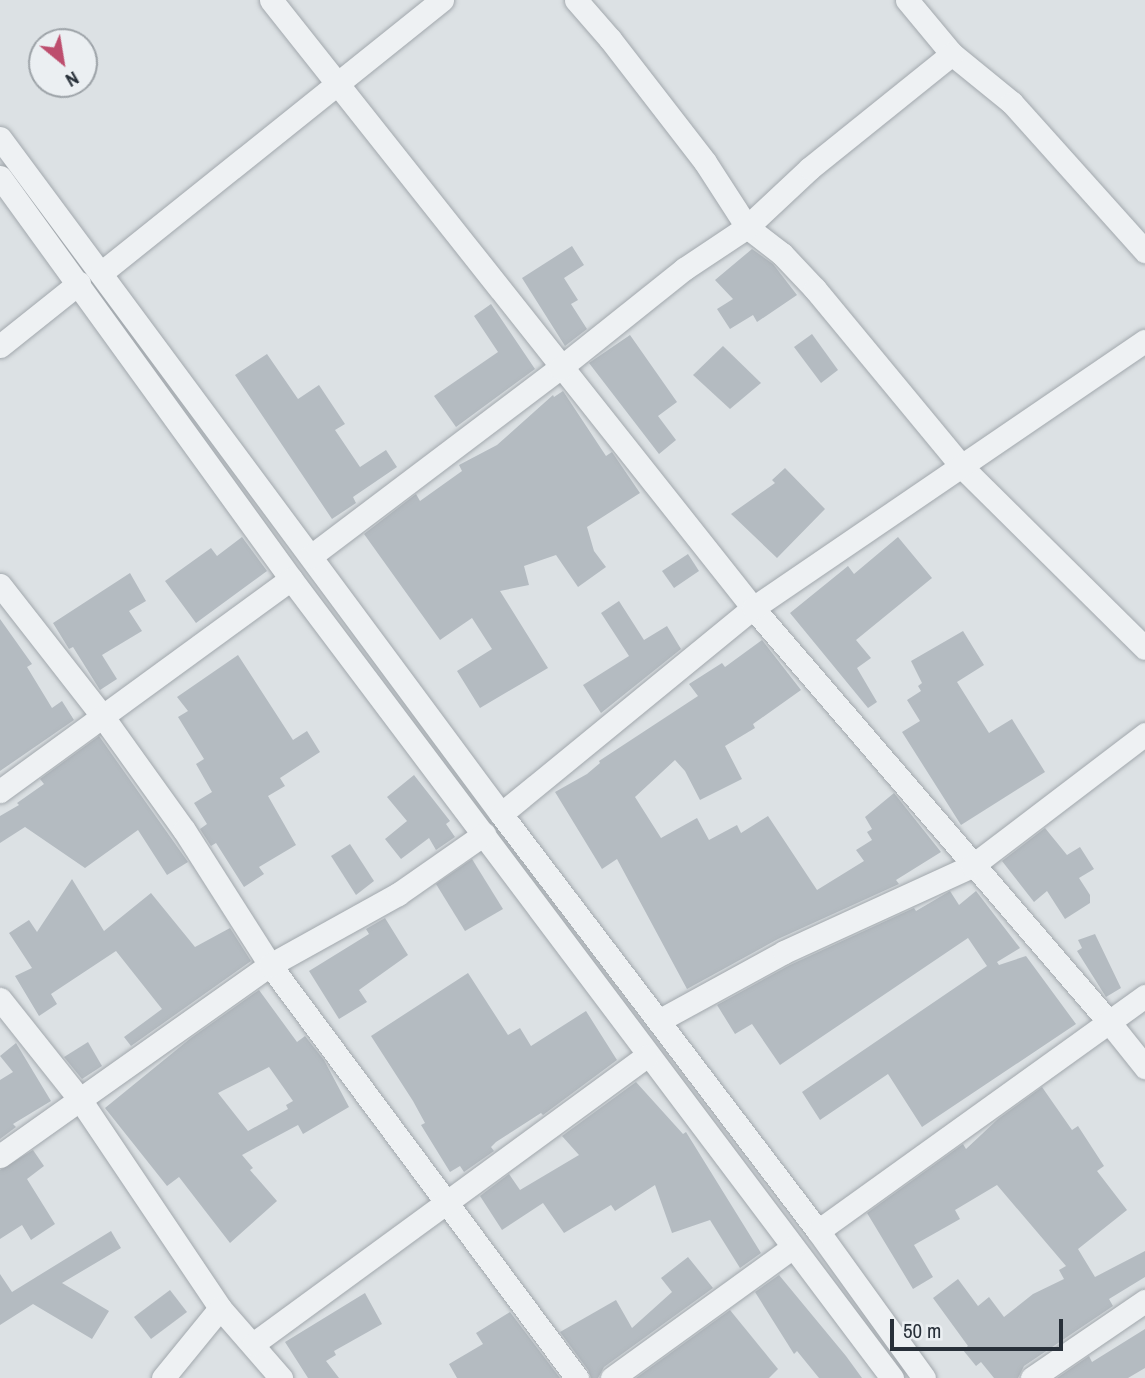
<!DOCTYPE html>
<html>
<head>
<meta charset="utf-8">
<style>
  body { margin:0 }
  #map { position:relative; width:1145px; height:1378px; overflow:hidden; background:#dce1e4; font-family:"Archivo Narrow",sans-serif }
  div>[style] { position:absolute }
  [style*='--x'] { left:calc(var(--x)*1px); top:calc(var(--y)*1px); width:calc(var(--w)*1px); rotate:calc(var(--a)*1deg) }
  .building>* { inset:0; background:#b4bbc1 }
  .roads { filter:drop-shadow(0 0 2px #a2a8ad) drop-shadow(0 0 2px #a2a8ad) }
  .minor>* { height:23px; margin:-11.5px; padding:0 11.5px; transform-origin:11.5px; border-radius:11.5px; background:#eef1f3 }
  span { translate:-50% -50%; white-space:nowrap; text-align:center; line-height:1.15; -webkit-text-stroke:5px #ebeff2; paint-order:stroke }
  .north { position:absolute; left:28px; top:28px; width:70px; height:70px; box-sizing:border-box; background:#ebeff2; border:2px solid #9da3a8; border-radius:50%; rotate:150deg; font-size:19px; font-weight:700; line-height:28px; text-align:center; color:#283039 }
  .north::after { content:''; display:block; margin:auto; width:24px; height:32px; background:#bd4e6e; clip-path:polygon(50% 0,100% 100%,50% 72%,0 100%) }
  .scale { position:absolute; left:890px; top:1319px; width:173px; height:32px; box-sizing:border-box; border:4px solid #283039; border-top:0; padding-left:9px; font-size:21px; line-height:24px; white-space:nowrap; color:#283039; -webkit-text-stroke:5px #ebeff2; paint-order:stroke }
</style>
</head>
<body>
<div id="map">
  <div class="building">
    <i style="clip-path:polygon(572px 246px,584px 265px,564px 278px,578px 300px,571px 304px,587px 329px,565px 346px,522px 278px)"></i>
    <i style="clip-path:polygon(752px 249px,773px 264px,797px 295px,757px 322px,753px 315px,730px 329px,717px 309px,733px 299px,715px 280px)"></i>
    <i style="clip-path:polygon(491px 304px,535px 369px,456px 427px,434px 396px,498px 352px,474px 316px)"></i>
    <i style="clip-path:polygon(812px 334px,838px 370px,821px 383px,794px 347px)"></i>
    <i style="clip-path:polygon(630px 335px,677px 402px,658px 416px,676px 440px,659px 454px,589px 363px)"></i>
    <i style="clip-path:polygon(723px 346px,761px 383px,730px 409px,693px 375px)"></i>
    <i style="clip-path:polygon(267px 354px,298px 399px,319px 385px,345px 424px,335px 430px,360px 467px,386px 450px,397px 467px,353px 497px,356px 503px,332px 519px,235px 375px)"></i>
    <i style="clip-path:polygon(563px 391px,606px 456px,612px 452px,640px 493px,587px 527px,594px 551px,606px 567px,578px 587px,556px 555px,524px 566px,529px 585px,500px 591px,548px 668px,480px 708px,457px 671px,492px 649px,472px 618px,440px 640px,364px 534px,416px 494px,420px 501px,462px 471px,459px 465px,497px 445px,553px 395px,554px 397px)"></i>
    <i style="clip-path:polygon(785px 468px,825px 509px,777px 558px,731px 514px,775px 483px,772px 480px)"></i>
    <i style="clip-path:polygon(242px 537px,267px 571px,196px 623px,165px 581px,211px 548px,217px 556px)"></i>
    <i style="clip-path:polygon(898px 537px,932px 578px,856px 640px,871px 658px,857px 668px,877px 702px,868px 708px,790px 613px,848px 566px,854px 574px)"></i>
    <i style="clip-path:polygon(688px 554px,699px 571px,674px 588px,662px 571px)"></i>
    <i style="clip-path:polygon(130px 573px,146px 601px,129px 611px,142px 631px,102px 655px,117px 679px,100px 690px,73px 647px,69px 649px,53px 623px)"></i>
    <i style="clip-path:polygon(619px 601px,644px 640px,667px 626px,681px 649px,601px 713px,583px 685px,629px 656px,601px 613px)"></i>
    <i style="clip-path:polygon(0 619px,32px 664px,27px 667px,52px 708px,62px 701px,74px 720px,0 771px)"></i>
    <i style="clip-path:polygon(963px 631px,984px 665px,957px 682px,989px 733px,1012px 719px,1045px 772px,961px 825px,902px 732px,920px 721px,907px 700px,921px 691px,918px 686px,922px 683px,911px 661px)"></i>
    <i style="clip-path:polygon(762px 640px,801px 690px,753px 724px,755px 728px,725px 746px,742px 779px,700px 800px,685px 771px,675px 760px,635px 797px,661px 838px,697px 818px,709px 840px,737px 825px,741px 833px,768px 816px,817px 890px,864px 861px,856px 850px,872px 840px,867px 832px,872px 829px,865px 817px,894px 793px,941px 852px,896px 880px,899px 884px,778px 939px,687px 989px,617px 859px,602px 869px,555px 792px,587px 774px,600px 763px,599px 761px,698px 696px,689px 684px,722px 663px,725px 667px)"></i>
    <i style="clip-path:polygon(238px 655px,293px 740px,307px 731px,320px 752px,280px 778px,285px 786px,268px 796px,296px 845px,259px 867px,264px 874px,244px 887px,216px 843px,211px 846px,200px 829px,207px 824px,194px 803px,212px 792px,196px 764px,204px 759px,178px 717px,188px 711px,177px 697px)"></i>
    <i style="clip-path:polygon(99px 736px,188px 862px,167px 875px,138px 830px,85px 868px,25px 827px,0 843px,0 816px,19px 805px,17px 803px,44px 784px,40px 779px)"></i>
    <i style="clip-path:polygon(414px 775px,450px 821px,446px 824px,455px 837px,436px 850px,429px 838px,401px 859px,385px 839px,407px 821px,387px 797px)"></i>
    <i style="clip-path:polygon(1045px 828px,1067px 855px,1080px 847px,1094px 869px,1079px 878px,1090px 895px,1090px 903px,1065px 919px,1047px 891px,1034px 902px,1002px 861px)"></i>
    <i style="clip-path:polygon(350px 844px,374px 881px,356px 895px,331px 856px)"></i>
    <i style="clip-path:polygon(472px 859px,503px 909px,465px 931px,436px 884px)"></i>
    <i style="clip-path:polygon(72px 879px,104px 931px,151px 893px,195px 947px,230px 928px,251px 961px,131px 1046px,124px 1037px,162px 1009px,116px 951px,51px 994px,57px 1004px,39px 1016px,15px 976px,32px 968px,9px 933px,29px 920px,37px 932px)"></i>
    <i style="clip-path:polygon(950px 891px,959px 905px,976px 891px,1020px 948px,997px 962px,999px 965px,1026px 956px,1076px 1024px,922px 1127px,888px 1074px,820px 1120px,802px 1092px,987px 966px,968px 938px,780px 1065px,752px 1024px,735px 1034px,717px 1005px,790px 965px,914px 908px,916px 911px)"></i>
    <i style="clip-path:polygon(385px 918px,408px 955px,359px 990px,367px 1002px,339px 1019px,309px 971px,369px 934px,366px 929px)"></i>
    <i style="clip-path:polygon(1095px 934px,1121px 988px,1106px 997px,1077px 951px,1082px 948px,1078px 940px)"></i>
    <i style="clip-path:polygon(468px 973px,508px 1035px,520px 1028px,531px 1046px,586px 1011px,617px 1060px,543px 1115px,541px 1113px,496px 1142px,491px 1147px,494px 1151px,464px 1172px,460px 1166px,450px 1172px,421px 1125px,425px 1123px,413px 1101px,371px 1036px)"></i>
    <i style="clip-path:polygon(evenodd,259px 990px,297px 1042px,305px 1036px,324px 1060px,349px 1107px,303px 1134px,298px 1125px,242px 1155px,253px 1168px,250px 1170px,277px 1201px,230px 1243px,179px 1177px,167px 1186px,105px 1108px,191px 1038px,259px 990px,269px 1067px,293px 1101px,286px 1105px,288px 1109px,248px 1131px,218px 1093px,269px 1067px)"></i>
    <i style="clip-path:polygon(88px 1042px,102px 1066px,82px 1079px,64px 1057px)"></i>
    <i style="clip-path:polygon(16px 1043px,51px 1101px,13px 1124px,16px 1127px,0 1139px,0 1080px,13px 1072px,0 1056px)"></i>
    <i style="clip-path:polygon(636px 1082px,683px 1134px,686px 1132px,761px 1253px,740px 1268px,710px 1220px,672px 1233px,655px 1185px,615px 1211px,611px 1205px,564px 1233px,543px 1203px,502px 1230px,480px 1196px,509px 1174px,520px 1190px,579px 1155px,562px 1136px)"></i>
    <i style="clip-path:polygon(1042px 1087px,1072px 1130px,1078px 1126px,1104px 1166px,1097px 1171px,1127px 1210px,1078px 1249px,1095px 1277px,1145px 1251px,1145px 1277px,1109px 1299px,1113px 1306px,1024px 1366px,1018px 1378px,994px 1378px,981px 1362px,976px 1366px,963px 1350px,968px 1346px,933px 1298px,958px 1279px,978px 1306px,989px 1297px,1004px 1317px,1033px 1294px,1064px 1279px,1059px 1270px,1066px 1266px,997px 1185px,955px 1210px,960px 1219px,914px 1245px,933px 1277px,913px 1289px,867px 1213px,963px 1144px,966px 1149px,998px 1119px)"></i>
    <i style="clip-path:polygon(33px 1150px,44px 1166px,27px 1179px,55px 1224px,31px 1240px,22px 1225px,0 1239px,0 1170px)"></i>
    <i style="clip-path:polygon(111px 1231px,121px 1248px,62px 1283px,109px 1311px,92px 1339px,33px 1304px,0 1325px,0 1274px,12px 1292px)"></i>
    <i style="clip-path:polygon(688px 1257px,713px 1288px,604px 1367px,598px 1378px,591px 1378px,588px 1370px,560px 1332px,616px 1300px,632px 1328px,672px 1292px,661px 1278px)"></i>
    <i style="clip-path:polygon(779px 1275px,846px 1356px,862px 1378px,819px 1378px,797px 1351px,794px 1354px,755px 1292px)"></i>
    <i style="clip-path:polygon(170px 1290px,187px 1312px,151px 1339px,134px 1317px)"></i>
    <i style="clip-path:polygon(365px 1293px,382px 1324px,334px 1351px,336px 1355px,326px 1361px,339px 1378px,308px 1378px,285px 1342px)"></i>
    <i style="clip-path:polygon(730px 1310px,778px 1369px,769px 1378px,636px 1378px)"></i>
    <i style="clip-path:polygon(510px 1312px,560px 1378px,457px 1378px,449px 1364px,483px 1344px,476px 1333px)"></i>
    <i style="clip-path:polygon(1145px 1329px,1145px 1368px,1128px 1378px,1057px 1378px,1089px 1356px,1092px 1362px)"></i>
  </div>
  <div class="roads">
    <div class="minor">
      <i style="--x:271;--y:0;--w:776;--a:51.59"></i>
      <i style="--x:753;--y:608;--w:546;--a:49.31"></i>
      <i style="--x:1109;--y:1022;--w:58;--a:51.3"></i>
      <i style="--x:576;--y:0;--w:52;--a:48.9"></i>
      <i style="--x:610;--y:39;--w:155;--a:52.3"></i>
      <i style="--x:705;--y:162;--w:77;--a:57.1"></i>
      <i style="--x:747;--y:227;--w:44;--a:37.6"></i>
      <i style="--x:782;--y:254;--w:48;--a:46.7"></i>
      <i style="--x:815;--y:289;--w:231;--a:50.4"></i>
      <i style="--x:962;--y:467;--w:257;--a:44.7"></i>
      <i style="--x:907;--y:0;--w:70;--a:50.2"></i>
      <i style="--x:952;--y:54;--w:77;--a:39.2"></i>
      <i style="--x:1012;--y:103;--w:199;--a:48.1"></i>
      <i style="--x:0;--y:138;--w:841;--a:53.46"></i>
      <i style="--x:501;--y:814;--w:524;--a:52.76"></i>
      <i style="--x:818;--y:1231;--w:181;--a:54.2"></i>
      <i style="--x:0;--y:177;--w:496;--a:54.1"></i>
      <i style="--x:291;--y:579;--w:1000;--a:53.05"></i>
      <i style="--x:101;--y:273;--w:437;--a:-38.7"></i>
      <i style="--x:0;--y:346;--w:101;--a:-38.6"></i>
      <i style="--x:311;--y:556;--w:312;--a:-37.1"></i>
      <i style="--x:560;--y:368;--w:159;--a:-38.6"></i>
      <i style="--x:684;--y:269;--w:76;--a:-33.7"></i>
      <i style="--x:747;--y:227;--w:86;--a:-43.1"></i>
      <i style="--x:810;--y:168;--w:182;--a:-38.8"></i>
      <i style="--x:0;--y:585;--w:167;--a:52"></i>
      <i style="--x:103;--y:717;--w:139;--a:54.4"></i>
      <i style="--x:184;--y:830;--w:160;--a:57.5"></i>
      <i style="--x:270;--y:965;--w:515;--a:53.38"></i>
      <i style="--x:0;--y:791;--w:360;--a:-36.1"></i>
      <i style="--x:501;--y:814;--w:325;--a:-39.3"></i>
      <i style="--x:753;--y:608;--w:474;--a:-34.3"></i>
      <i style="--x:0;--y:999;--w:130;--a:51.5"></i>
      <i style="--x:81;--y:1101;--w:249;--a:56.1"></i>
      <i style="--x:220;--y:1308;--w:93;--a:48.9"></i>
      <i style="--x:660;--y:1020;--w:141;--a:-28.7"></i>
      <i style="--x:784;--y:952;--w:207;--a:-24.6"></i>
      <i style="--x:972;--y:866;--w:218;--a:-37.3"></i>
      <i style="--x:0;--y:1156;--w:331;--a:-35.3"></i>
      <i style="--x:270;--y:965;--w:146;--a:-29"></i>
      <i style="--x:398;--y:894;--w:105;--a:-34.9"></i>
      <i style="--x:818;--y:1231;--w:403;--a:-35.7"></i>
      <i style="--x:253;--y:1344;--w:488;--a:-36.2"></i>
      <i style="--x:163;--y:1378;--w:90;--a:-50.8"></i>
      <i style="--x:612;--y:1378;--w:223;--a:-35.9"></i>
      <i style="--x:1032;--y:1378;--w:137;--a:-34.3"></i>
    </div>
  </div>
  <div class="north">N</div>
  <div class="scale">50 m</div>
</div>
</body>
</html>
